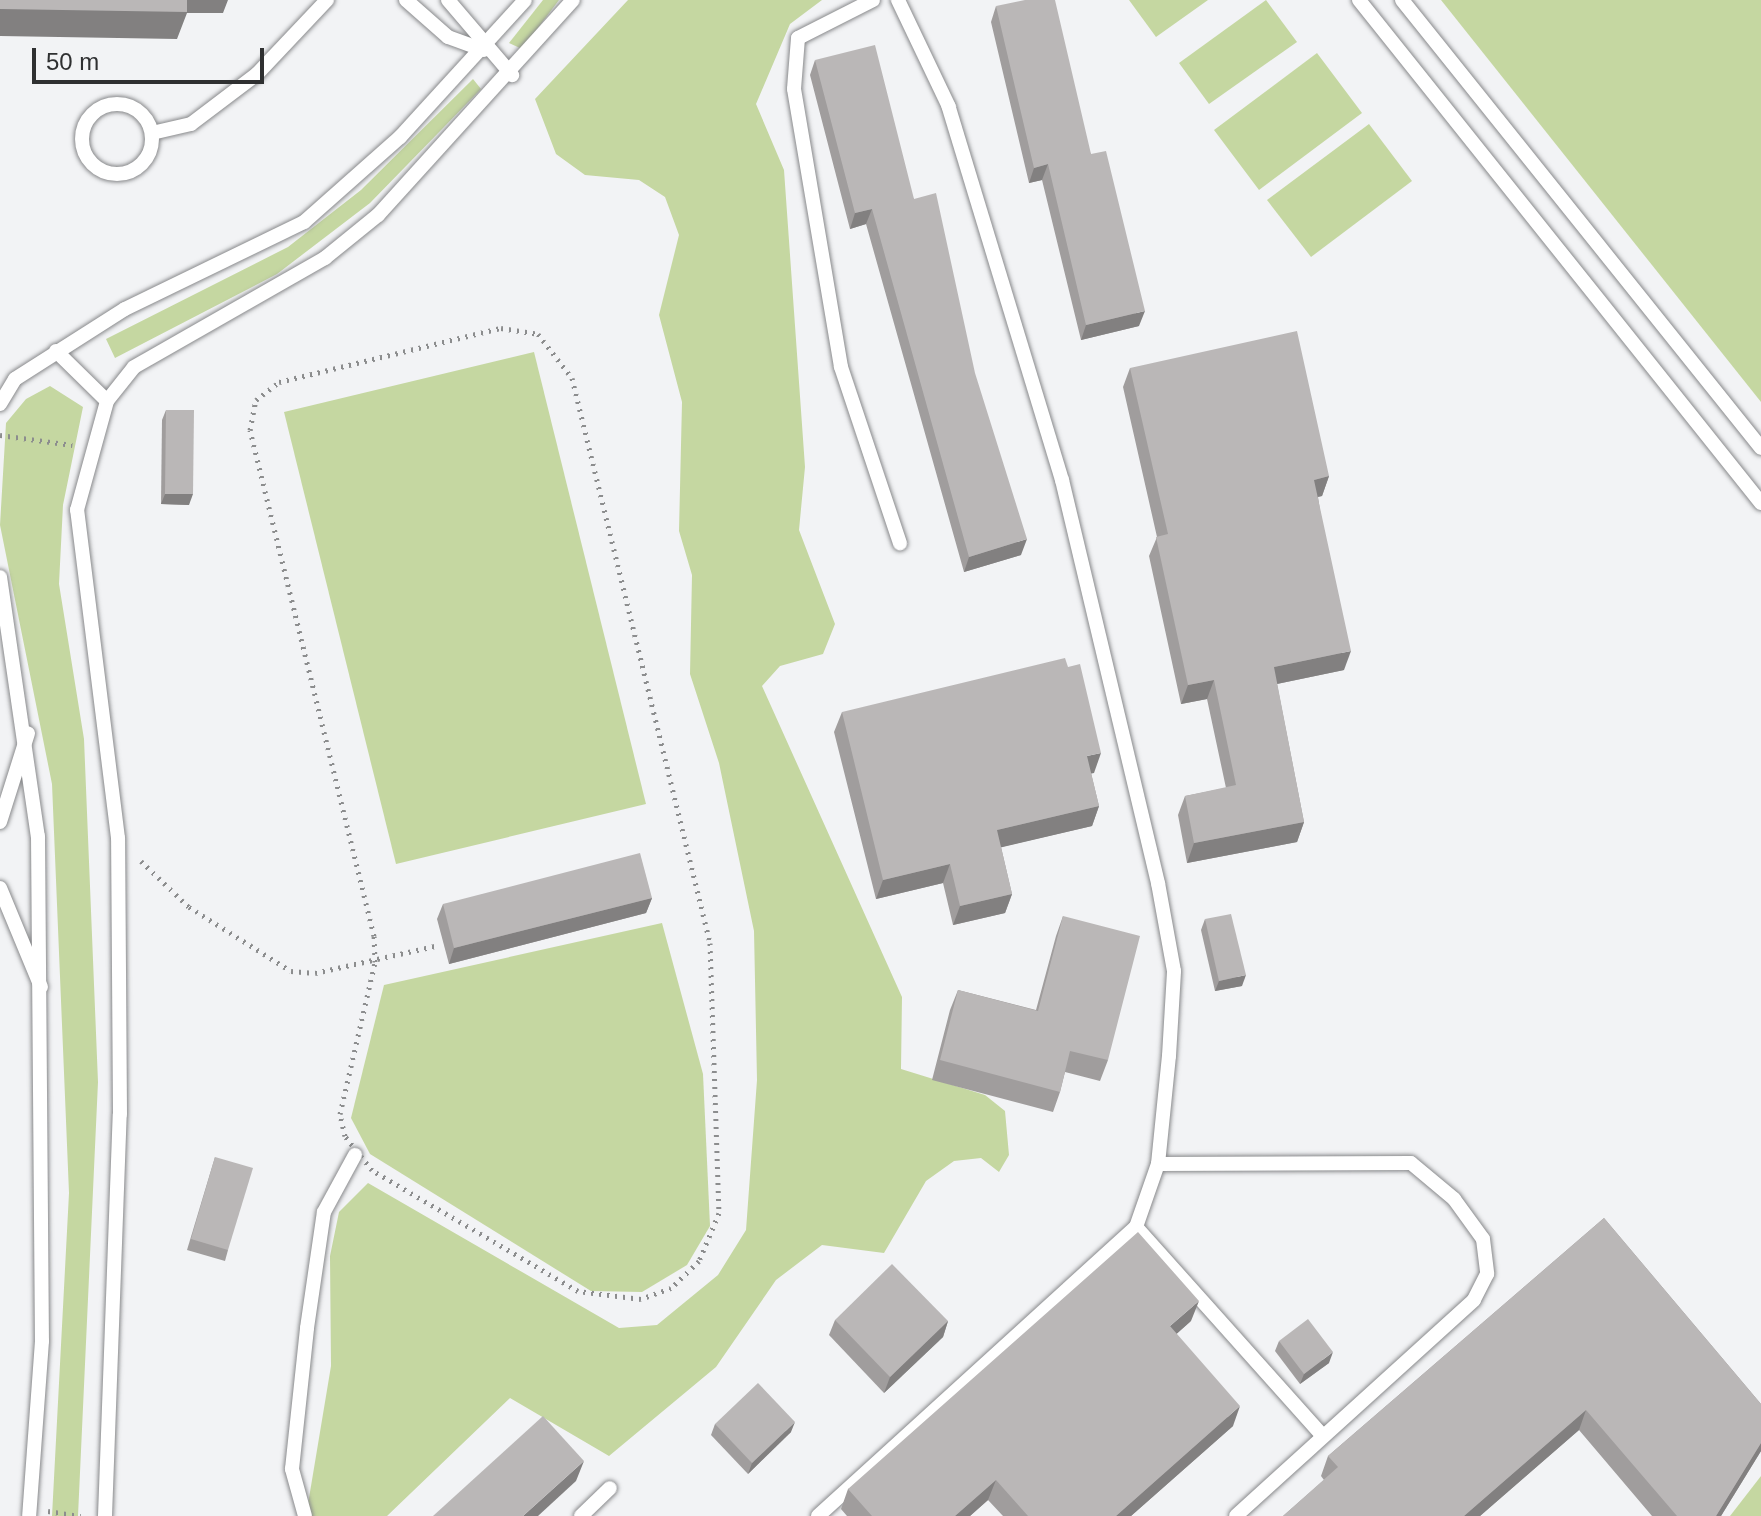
<!DOCTYPE html>
<html>
<head>
<meta charset="utf-8">
<style>
  body { margin:0 }
  #map { position:relative; width:1761px; height:1516px; overflow:hidden; background:#f2f3f5; font-family:Arial,sans-serif }
  div>[style] { position:absolute }
  [style*='--x'] { left:calc(var(--x)*1px); top:calc(var(--y)*1px); width:calc(var(--w)*1px); rotate:calc(var(--a)*1deg) }
  .green>* { inset:0; background:#c5d7a1 }
  .path>* { height:5px; margin-top:-2.5px; transform-origin:0; background:repeating-linear-gradient(90deg,#8c8d8e 0 2px,transparent 0 8px) }
  .roads { filter:drop-shadow(0 0 2px #88898b) drop-shadow(0 0 2px #88898b) }
  .lane>* { height:14px; margin:-7px; padding:0 7px; transform-origin:7px; border-radius:7px; background:#fff }
  .lane>.ring { margin:-7px; padding:0; box-sizing:content-box; background:none; border:14px solid #fff; border-radius:50% }
  .wall>* { inset:0; background:#a09d9d }
  .shaded-wall>* { inset:0; background:#828080 }
  .building>* { inset:0; background:#bab7b7 }
  span { translate:-50% -50%; white-space:nowrap; text-align:center; line-height:1.15; -webkit-text-stroke:8px #f2f3f5; paint-order:stroke }
  .scale { position:absolute; left:32px; top:48px; width:232px; height:36px; box-sizing:border-box; border:4px solid #2f3031; border-top:0; padding-left:10px; font-size:24px; line-height:28px; white-space:nowrap; color:#2f3031; -webkit-text-stroke:6px #f2f3f5; paint-order:stroke }
</style>
</head>
<body>
<div id="map">
  <div class="green">
    <i style="clip-path:polygon(543px 0,559px 0,522px 49px,509px 43px)"></i>
    <i style="clip-path:polygon(628px 0,822px 0,790px 24px,756px 104px,784px 170px,805px 467px,799px 530px,835px 624px,823px 654px,780px 666px,762px 686px,902px 997px,901px 1069px,985px 1095px,1005px 1111px,1009px 1155px,999px 1172px,981px 1158px,954px 1161px,926px 1181px,884px 1253px,822px 1245px,776px 1280px,716px 1367px,609px 1456px,510px 1398px,387px 1516px,306px 1516px,331px 1366px,330px 1256px,339px 1212px,368px 1183px,619px 1328px,657px 1325px,718px 1275px,746px 1230px,757px 1080px,754px 931px,719px 763px,690px 674px,692px 575px,679px 531px,682px 402px,659px 315px,679px 235px,665px 197px,639px 180px,585px 175px,556px 154px,535px 99px)"></i>
    <i style="clip-path:polygon(1129px 0,1208px 0,1156px 37px)"></i>
    <i style="clip-path:polygon(1266px 0,1297px 42px,1209px 104px,1179px 63px)"></i>
    <i style="clip-path:polygon(1441px 0,1761px 0,1761px 402px)"></i>
    <i style="clip-path:polygon(1317px 53px,1362px 113px,1259px 190px,1214px 130px)"></i>
    <i style="clip-path:polygon(473px 79px,481px 89px,370px 203px,277px 274px,115px 358px,106px 339px,288px 247px,361px 190px)"></i>
    <i style="clip-path:polygon(1369px 124px,1412px 181px,1311px 257px,1267px 200px)"></i>
    <i style="clip-path:polygon(534px 352px,646px 804px,396px 864px,284px 412px)"></i>
    <i style="clip-path:polygon(50px 386px,83px 407px,63px 505px,59px 584px,84px 739px,98px 1082px,78px 1516px,52px 1516px,69px 1193px,52px 784px,0 525px,6px 423px,26px 399px)"></i>
    <i style="clip-path:polygon(662px 923px,703px 1074px,710px 1226px,687px 1265px,642px 1292px,591px 1291px,370px 1154px,351px 1118px,384px 985px)"></i>
    <i style="clip-path:polygon(1761px 1476px,1761px 1516px,1730px 1516px)"></i>
  </div>
  <div class="path">
    <i style="--x:501;--y:328;--w:37;--a:9"></i>
    <i style="--x:538;--y:334;--w:56;--a:52.3"></i>
    <i style="--x:572;--y:378;--w:582;--a:76.27"></i>
    <i style="--x:710;--y:943;--w:270;--a:88.1"></i>
    <i style="--x:719;--y:1213;--w:52;--a:112.6"></i>
    <i style="--x:699;--y:1261;--w:39;--a:136"></i>
    <i style="--x:671;--y:1288;--w:32;--a:160"></i>
    <i style="--x:641;--y:1299;--w:64;--a:-172.8"></i>
    <i style="--x:578;--y:1291;--w:239;--a:-149.6"></i>
    <i style="--x:372;--y:1170;--w:43;--a:-128.5"></i>
    <i style="--x:345;--y:1136;--w:23;--a:-103"></i>
    <i style="--x:340;--y:1114;--w:156;--a:-77"></i>
    <i style="--x:375;--y:962;--w:26;--a:-92"></i>
    <i style="--x:374;--y:936;--w:521;--a:-103.77"></i>
    <i style="--x:250;--y:430;--w:31;--a:-79"></i>
    <i style="--x:256;--y:400;--w:29;--a:-38"></i>
    <i style="--x:279;--y:382;--w:228;--a:-13.7"></i>
    <i style="--x:0;--y:435;--w:73;--a:7.9"></i>
    <i style="--x:141;--y:861;--w:66;--a:43.8"></i>
    <i style="--x:189;--y:907;--w:120;--a:32.1"></i>
    <i style="--x:291;--y:971;--w:24;--a:5"></i>
    <i style="--x:315;--y:973;--w:123;--a:-12.7"></i>
    <i style="--x:48;--y:1511;--w:33;--a:9"></i>
  </div>
  <div class="roads">
    <div class="lane">
      <i style="--x:406;--y:0;--w:56;--a:41.4"></i>
      <i style="--x:448;--y:37;--w:38;--a:20"></i>
      <i style="--x:448;--y:0;--w:99;--a:49.5"></i>
      <i style="--x:873;--y:0;--w:84;--a:153.1"></i>
      <i style="--x:798;--y:38;--w:51;--a:94.5"></i>
      <i style="--x:794;--y:89;--w:282;--a:80.4"></i>
      <i style="--x:841;--y:367;--w:186;--a:71.5"></i>
      <i style="--x:1359;--y:0;--w:644;--a:51.37"></i>
      <i style="--x:1402;--y:0;--w:574;--a:51.29"></i>
      <i class="ring" style="left:82px;top:104px;width:56px;height:56px"></i>
      <i style="--x:152;--y:133;--w:40;--a:-13"></i>
      <i style="--x:191;--y:124;--w:83;--a:-37.1"></i>
      <i style="--x:257;--y:74;--w:102;--a:-46.6"></i>
      <i style="--x:56;--y:351;--w:71;--a:44.4"></i>
      <i style="--x:0;--y:404;--w:29;--a:-59"></i>
      <i style="--x:15;--y:379;--w:130;--a:-32.5"></i>
      <i style="--x:125;--y:309;--w:199;--a:-25.9"></i>
      <i style="--x:304;--y:222;--w:128;--a:-41.5"></i>
      <i style="--x:400;--y:137;--w:185;--a:-47.6"></i>
      <i style="--x:0;--y:577;--w:262;--a:81.7"></i>
      <i style="--x:38;--y:836;--w:505;--a:89.55"></i>
      <i style="--x:42;--y:1341;--w:175;--a:94.2"></i>
      <i style="--x:0;--y:822;--w:93;--a:-72.5"></i>
      <i style="--x:0;--y:888;--w:107;--a:67.5"></i>
      <i style="--x:1158;--y:1164;--w:253;--a:-0.2"></i>
      <i style="--x:1411;--y:1163;--w:56;--a:39.9"></i>
      <i style="--x:1454;--y:1199;--w:49;--a:54.1"></i>
      <i style="--x:1483;--y:1239;--w:35;--a:83"></i>
      <i style="--x:1487;--y:1274;--w:29;--a:117"></i>
      <i style="--x:1474;--y:1300;--w:321;--a:137.8"></i>
      <i style="--x:1136;--y:1227;--w:280;--a:48.2"></i>
      <i style="--x:105;--y:1516;--w:402;--a:-87.9"></i>
      <i style="--x:120;--y:1114;--w:276;--a:-90.4"></i>
      <i style="--x:118;--y:838;--w:331;--a:-97.1"></i>
      <i style="--x:77;--y:510;--w:113;--a:-74.6"></i>
      <i style="--x:107;--y:401;--w:43;--a:-51.5"></i>
      <i style="--x:134;--y:367;--w:220;--a:-29.7"></i>
      <i style="--x:325;--y:258;--w:68;--a:-39.1"></i>
      <i style="--x:378;--y:215;--w:290;--a:-47.8"></i>
      <i style="--x:305;--y:1516;--w:49;--a:-105.5"></i>
      <i style="--x:292;--y:1469;--w:142;--a:-83.9"></i>
      <i style="--x:307;--y:1328;--w:117;--a:-81.7"></i>
      <i style="--x:324;--y:1212;--w:65;--a:-61.5"></i>
      <i style="--x:581;--y:1516;--w:40;--a:-44"></i>
      <i style="--x:818;--y:1516;--w:430;--a:-42.3"></i>
      <i style="--x:1136;--y:1227;--w:67;--a:-70.8"></i>
      <i style="--x:1158;--y:1164;--w:109;--a:-84.2"></i>
      <i style="--x:1169;--y:1056;--w:85;--a:-86.6"></i>
      <i style="--x:1174;--y:971;--w:89;--a:-100.3"></i>
      <i style="--x:1158;--y:883;--w:414;--a:-103.4"></i>
      <i style="--x:1062;--y:480;--w:390;--a:-106.9"></i>
      <i style="--x:949;--y:107;--w:119;--a:-115.5"></i>
    </div>
  </div>
  <div class="wall">
    <i style="clip-path:polygon(996px 6px,1091px 154px,1139px 326px,1081px 340px,1042px 180px,1029px 183px,991px 22px)"></i>
    <i style="clip-path:polygon(815px 60px,914px 199px,1021px 555px,964px 572px,866px 224px,850px 229px,810px 75px)"></i>
    <i style="clip-path:polygon(1130px 368px,1329px 476px,1322px 496px,1318px 497px,1344px 670px,1277px 684px,1304px 822px,1297px 842px,1187px 863px,1178px 815px,1185px 796px,1226px 788px,1207px 699px,1181px 704px,1149px 556px,1157px 537px,1123px 387px)"></i>
    <i style="clip-path:polygon(166px 410px,189px 505px,161px 504px,162px 420px)"></i>
    <i style="clip-path:polygon(842px 712px,1094px 773px,1091px 773px,1099px 806px,1092px 826px,1001px 847px,1012px 894px,1005px 913px,953px 925px,943px 883px,876px 899px,834px 732px)"></i>
    <i style="clip-path:polygon(652px 898px,646px 913px,449px 964px,437px 919px,443px 904px)"></i>
    <i style="clip-path:polygon(1063px 916px,1108px 1060px,1100px 1081px,1065px 1072px,1060px 1092px,1053px 1112px,932px 1080px,950px 1010px,958px 990px,1036px 1010px,1056px 936px)"></i>
    <i style="clip-path:polygon(1205px 919px,1242px 986px,1215px 991px,1201px 930px)"></i>
    <i style="clip-path:polygon(215px 1157px,228px 1250px,225px 1261px,187px 1250px)"></i>
    <i style="clip-path:polygon(1604px 1218px,1761px 1404px,1761px 1451px,1721px 1516px,1652px 1516px,1579px 1430px,1480px 1516px,1283px 1516px,1324px 1480px,1321px 1476px,1328px 1456px)"></i>
    <i style="clip-path:polygon(835px 1320px,948px 1321px,943px 1337px,884px 1393px,829px 1335px)"></i>
    <i style="clip-path:polygon(1191px 1321px,1176px 1334px,1233px 1426px,1131px 1516px,1003px 1516px,988px 1500px,970px 1516px,847px 1516px,841px 1509px,848px 1489px)"></i>
    <i style="clip-path:polygon(1279px 1341px,1329px 1363px,1300px 1384px,1275px 1351px)"></i>
    <i style="clip-path:polygon(715px 1424px,791px 1432px,748px 1474px,711px 1435px)"></i>
  </div>
  <div class="shaded-wall">
    <i style="clip-path:polygon(182px 0,228px 0,223px 13px,187px 13px,177px 39px,0 36px,0 9px)"></i>
    <i style="clip-path:polygon(1048px 164px,1042px 180px,1029px 183px,1034px 168px)"></i>
    <i style="clip-path:polygon(872px 209px,866px 224px,850px 229px,855px 213px)"></i>
    <i style="clip-path:polygon(1145px 311px,1139px 326px,1081px 340px,1086px 325px)"></i>
    <i style="clip-path:polygon(1329px 476px,1322px 496px,1307px 499px,1314px 480px)"></i>
    <i style="clip-path:polygon(165px 494px,193px 494px,189px 505px,161px 504px)"></i>
    <i style="clip-path:polygon(1027px 539px,1021px 555px,964px 572px,969px 557px)"></i>
    <i style="clip-path:polygon(1351px 651px,1344px 670px,1267px 686px,1274px 667px)"></i>
    <i style="clip-path:polygon(1214px 680px,1207px 699px,1181px 704px,1188px 685px)"></i>
    <i style="clip-path:polygon(1101px 753px,1094px 773px,1080px 776px,1087px 756px)"></i>
    <i style="clip-path:polygon(1099px 806px,1092px 826px,990px 850px,997px 830px)"></i>
    <i style="clip-path:polygon(1304px 822px,1297px 842px,1187px 863px,1194px 843px)"></i>
    <i style="clip-path:polygon(950px 864px,943px 883px,876px 899px,883px 880px)"></i>
    <i style="clip-path:polygon(1012px 894px,1005px 913px,953px 925px,960px 906px)"></i>
    <i style="clip-path:polygon(652px 898px,646px 913px,449px 964px,454px 948px)"></i>
    <i style="clip-path:polygon(1246px 975px,1242px 986px,1215px 991px,1219px 981px)"></i>
    <i style="clip-path:polygon(1199px 1301px,1191px 1321px,1162px 1347px,1170px 1326px)"></i>
    <i style="clip-path:polygon(948px 1321px,943px 1337px,884px 1393px,890px 1377px)"></i>
    <i style="clip-path:polygon(1333px 1352px,1329px 1363px,1300px 1384px,1304px 1374px)"></i>
    <i style="clip-path:polygon(1240px 1406px,1233px 1426px,1131px 1516px,1116px 1516px)"></i>
    <i style="clip-path:polygon(1586px 1410px,1579px 1430px,1480px 1516px,1464px 1516px)"></i>
    <i style="clip-path:polygon(795px 1422px,791px 1432px,748px 1474px,752px 1463px)"></i>
    <i style="clip-path:polygon(1761px 1443px,1761px 1451px,1721px 1516px,1716px 1516px)"></i>
    <i style="clip-path:polygon(584px 1461px,576px 1481px,538px 1516px,523px 1516px)"></i>
    <i style="clip-path:polygon(996px 1480px,988px 1500px,970px 1516px,955px 1516px)"></i>
  </div>
  <div class="building">
    <i style="clip-path:polygon(0 0,187px 0,187px 12px,0 9px)"></i>
    <i style="clip-path:polygon(1025px 0,1055px 0,1091px 154px,1106px 151px,1145px 311px,1086px 325px,1048px 164px,1034px 168px,996px 6px)"></i>
    <i style="clip-path:polygon(875px 45px,914px 199px,936px 193px,975px 373px,1027px 539px,969px 557px,872px 209px,855px 213px,815px 60px)"></i>
    <i style="clip-path:polygon(1297px 331px,1329px 476px,1314px 480px,1351px 651px,1274px 667px,1304px 822px,1194px 843px,1185px 796px,1236px 785px,1214px 680px,1188px 685px,1156px 537px,1168px 534px,1130px 368px)"></i>
    <i style="clip-path:polygon(166px 410px,194px 410px,193px 494px,165px 494px)"></i>
    <i style="clip-path:polygon(1065px 658px,1068px 667px,1080px 664px,1101px 753px,1087px 756px,1099px 806px,997px 830px,1012px 894px,960px 906px,950px 864px,883px 880px,842px 712px)"></i>
    <i style="clip-path:polygon(640px 853px,652px 898px,454px 948px,443px 904px)"></i>
    <i style="clip-path:polygon(1231px 914px,1246px 975px,1219px 981px,1205px 919px)"></i>
    <i style="clip-path:polygon(1063px 916px,1140px 936px,1108px 1060px,1070px 1051px,1060px 1092px,940px 1060px,958px 990px,1038px 1011px)"></i>
    <i style="clip-path:polygon(215px 1157px,253px 1168px,228px 1250px,191px 1239px)"></i>
    <i style="clip-path:polygon(1604px 1218px,1761px 1404px,1761px 1443px,1716px 1516px,1677px 1516px,1586px 1410px,1464px 1516px,1283px 1516px,1338px 1467px,1328px 1456px)"></i>
    <i style="clip-path:polygon(1138px 1232px,1199px 1301px,1170px 1326px,1240px 1406px,1116px 1516px,1028px 1516px,996px 1480px,955px 1516px,872px 1516px,848px 1489px)"></i>
    <i style="clip-path:polygon(892px 1264px,948px 1321px,890px 1377px,835px 1320px)"></i>
    <i style="clip-path:polygon(1308px 1319px,1333px 1352px,1304px 1374px,1279px 1341px)"></i>
    <i style="clip-path:polygon(758px 1383px,795px 1422px,752px 1463px,715px 1424px)"></i>
    <i style="clip-path:polygon(543px 1416px,584px 1461px,523px 1516px,433px 1516px)"></i>
  </div>
  <div class="scale">50 m</div>
</div>
</body>
</html>
